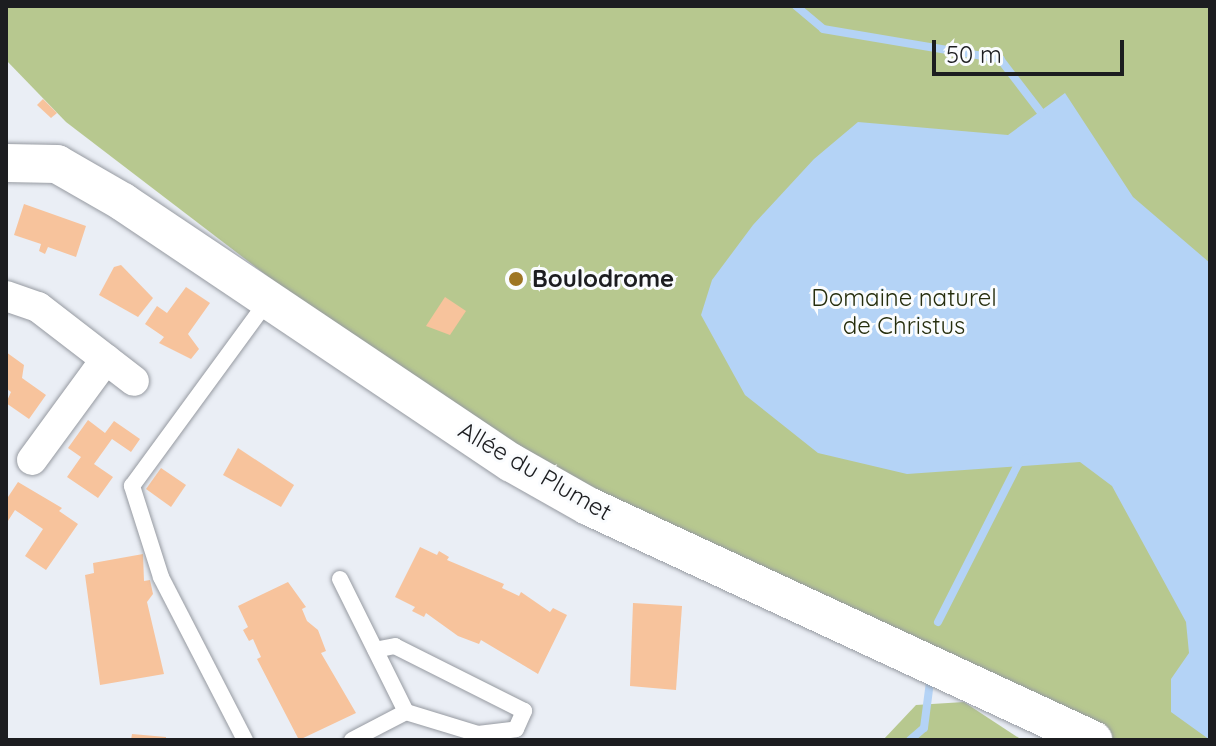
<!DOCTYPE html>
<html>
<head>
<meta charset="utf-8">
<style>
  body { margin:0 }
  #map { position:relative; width:1216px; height:746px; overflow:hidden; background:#eaeef5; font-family:Quicksand,sans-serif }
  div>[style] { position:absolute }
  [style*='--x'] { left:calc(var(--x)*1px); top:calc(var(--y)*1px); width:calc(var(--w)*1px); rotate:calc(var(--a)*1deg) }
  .green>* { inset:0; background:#b7c88f }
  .water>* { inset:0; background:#b4d3f6 }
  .stream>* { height:8px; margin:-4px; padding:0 4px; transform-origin:4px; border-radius:4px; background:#b4d3f6 }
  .building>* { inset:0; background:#f7c39c }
  .roads { filter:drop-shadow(0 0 2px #969aa1) drop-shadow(0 0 2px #969aa1) }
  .service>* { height:16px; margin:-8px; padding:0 8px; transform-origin:8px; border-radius:8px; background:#fff }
  .minor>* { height:30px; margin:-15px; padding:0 15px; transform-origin:15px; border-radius:15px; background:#fff }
  .tertiary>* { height:38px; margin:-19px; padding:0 19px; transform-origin:19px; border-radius:19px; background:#fff }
  .dots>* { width:22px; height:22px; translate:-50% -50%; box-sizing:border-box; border:4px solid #fafcfe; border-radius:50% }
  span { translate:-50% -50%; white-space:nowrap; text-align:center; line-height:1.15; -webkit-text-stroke:6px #fafcfe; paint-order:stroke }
  .poi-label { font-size:24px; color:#1c1d20; font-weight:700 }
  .left { translate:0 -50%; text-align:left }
  .park-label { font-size:24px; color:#262e0e }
  .street-label { font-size:24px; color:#1c1d20 }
  .frame { position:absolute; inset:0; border:8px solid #1c1d20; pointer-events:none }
  .scale { position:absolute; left:932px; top:40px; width:192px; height:36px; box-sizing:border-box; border:4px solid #1c1d20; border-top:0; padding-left:10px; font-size:24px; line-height:28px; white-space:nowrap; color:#1c1d20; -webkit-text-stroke:6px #fafcfe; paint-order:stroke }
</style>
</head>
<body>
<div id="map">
  <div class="green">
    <i style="clip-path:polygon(6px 6px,1210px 6px,1210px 740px,1092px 740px,512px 463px,66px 122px,6px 60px)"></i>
    <i style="clip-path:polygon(964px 702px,1022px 740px,883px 740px,916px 705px)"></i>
  </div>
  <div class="water">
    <i style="clip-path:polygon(1065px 93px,1133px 197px,1210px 263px,1210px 740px,1171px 712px,1171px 679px,1189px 653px,1186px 622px,1112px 486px,1080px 462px,907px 474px,818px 453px,745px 395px,701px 315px,712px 280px,753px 225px,814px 159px,858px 122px,1008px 135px)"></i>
  </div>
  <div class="stream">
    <i style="--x:796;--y:6;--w:35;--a:40"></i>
    <i style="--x:823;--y:29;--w:180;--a:9.6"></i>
    <i style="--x:1000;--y:59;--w:76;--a:52.5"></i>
    <i style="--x:938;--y:622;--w:177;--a:-63.1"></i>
    <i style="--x:1018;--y:464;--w:10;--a:-37"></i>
    <i style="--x:910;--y:740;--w:18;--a:-41"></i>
    <i style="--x:924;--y:728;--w:46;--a:-82.6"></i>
  </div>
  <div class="building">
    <i style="clip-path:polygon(43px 99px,57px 113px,51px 118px,37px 105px)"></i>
    <i style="clip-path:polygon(24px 204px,86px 226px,76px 257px,48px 247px,45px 254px,39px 251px,41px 244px,14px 235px)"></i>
    <i style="clip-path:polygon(121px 265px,153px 298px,138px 317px,99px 295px,114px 267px)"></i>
    <i style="clip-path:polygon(186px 287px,210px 303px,188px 334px,199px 349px,191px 359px,159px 343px,164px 337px,145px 324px,157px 306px,167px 313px)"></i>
    <i style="clip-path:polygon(445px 297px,466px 311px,450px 335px,426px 326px)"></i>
    <i style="clip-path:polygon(6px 352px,24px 365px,22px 378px,46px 395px,29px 419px,6px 403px,11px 392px,6px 388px)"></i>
    <i style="clip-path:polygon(88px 420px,105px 433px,114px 421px,140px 439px,131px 452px,112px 439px,94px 464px,113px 477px,98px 498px,67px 477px,81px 457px,68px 448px)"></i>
    <i style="clip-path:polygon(238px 448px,294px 485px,281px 507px,223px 475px)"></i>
    <i style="clip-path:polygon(161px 468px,186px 485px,171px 507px,146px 489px)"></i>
    <i style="clip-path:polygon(18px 482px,62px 508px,59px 511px,78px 524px,46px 570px,25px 556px,43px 529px,15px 510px,6px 524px,6px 500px)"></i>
    <i style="clip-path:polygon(420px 547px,437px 555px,439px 551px,449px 557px,447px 560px,504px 584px,502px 588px,519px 596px,521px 592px,550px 612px,553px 608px,567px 615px,538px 674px,481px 640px,479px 644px,458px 636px,426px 613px,424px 617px,412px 611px,415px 607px,395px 597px)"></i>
    <i style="clip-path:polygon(143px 554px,144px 581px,150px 580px,153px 594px,147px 602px,164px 674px,100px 685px,85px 575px,94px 573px,93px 563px)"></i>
    <i style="clip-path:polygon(288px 582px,306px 607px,302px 609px,307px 621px,318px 630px,326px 651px,321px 653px,356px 713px,299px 740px,257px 659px,261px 657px,253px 639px,249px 641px,243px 630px,248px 627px,238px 606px)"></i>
    <i style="clip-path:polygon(633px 603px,682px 606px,676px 690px,630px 686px)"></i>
    <i style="clip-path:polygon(132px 734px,166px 737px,166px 740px,131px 740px)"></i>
  </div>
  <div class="roads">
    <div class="service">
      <i style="--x:340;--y:579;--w:148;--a:63.6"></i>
      <i style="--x:245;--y:740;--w:183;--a:-117.3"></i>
      <i style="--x:161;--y:577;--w:96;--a:-107.7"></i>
      <i style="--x:132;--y:486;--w:230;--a:-53.8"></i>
      <i style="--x:352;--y:740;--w:61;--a:-27.4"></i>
      <i style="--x:406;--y:712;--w:75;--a:17"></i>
      <i style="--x:478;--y:734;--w:38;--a:-7"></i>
      <i style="--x:516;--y:729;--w:20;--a:-66"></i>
      <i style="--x:524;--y:711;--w:144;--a:-153.3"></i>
      <i style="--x:395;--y:646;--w:20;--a:169"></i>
    </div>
    <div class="minor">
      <i style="--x:6;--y:296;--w:34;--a:19"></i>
      <i style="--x:38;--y:307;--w:121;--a:37.6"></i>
      <i style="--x:32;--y:460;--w:125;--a:-53.8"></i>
    </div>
    <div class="tertiary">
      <i style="--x:6;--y:163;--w:51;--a:1.1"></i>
      <i style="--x:57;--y:164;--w:76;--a:29.9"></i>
      <i style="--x:123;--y:202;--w:468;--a:33.9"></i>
      <i style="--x:512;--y:463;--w:87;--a:29.5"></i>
      <i style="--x:588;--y:506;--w:557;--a:24.86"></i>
    </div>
  </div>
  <div class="dots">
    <i style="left:516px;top:279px;background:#9e7624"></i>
  </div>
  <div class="poi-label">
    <span class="left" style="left:532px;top:279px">Boulodrome</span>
  </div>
  <div class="park-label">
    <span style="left:904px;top:312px">Domaine naturel<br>de Christus</span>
  </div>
  <div class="street-label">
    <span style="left:535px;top:471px;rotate:30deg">Allée du Plumet</span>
  </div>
  <div class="frame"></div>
  <div class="scale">50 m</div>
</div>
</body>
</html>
